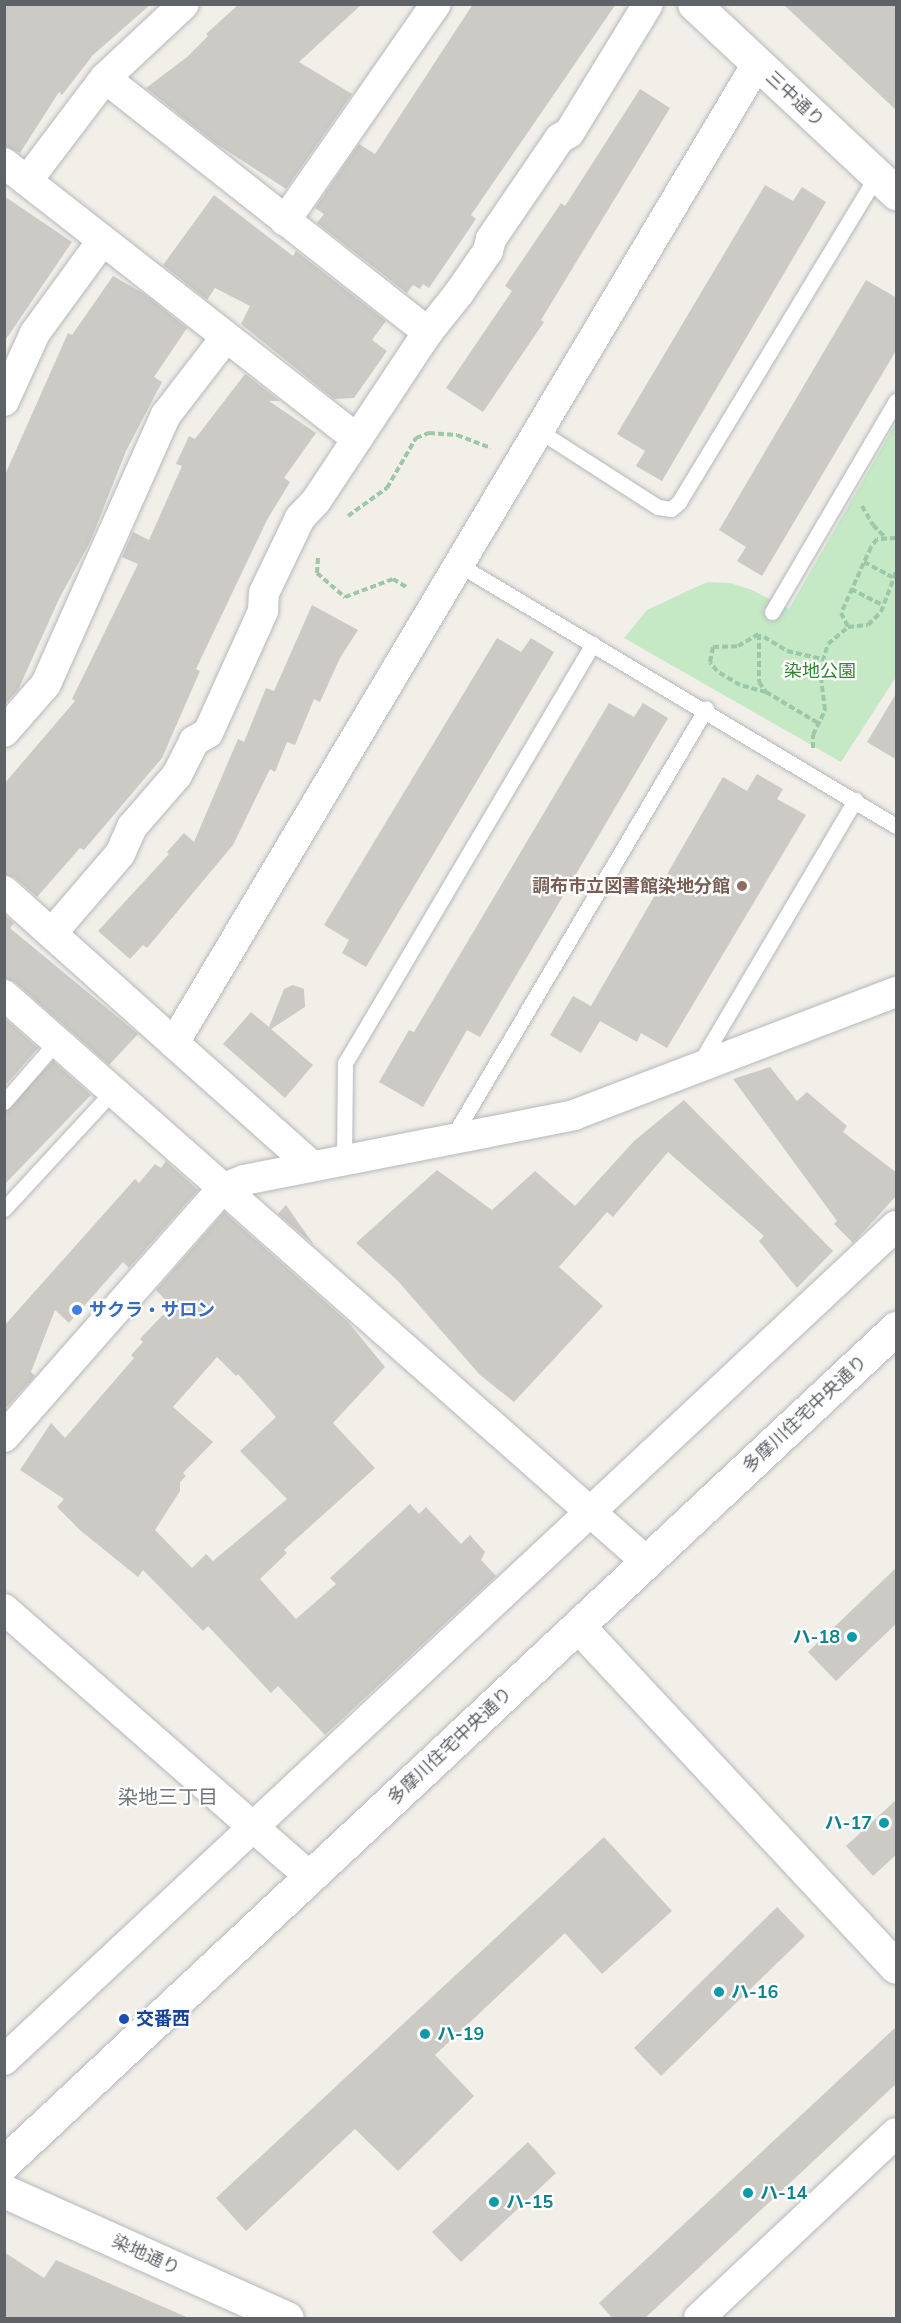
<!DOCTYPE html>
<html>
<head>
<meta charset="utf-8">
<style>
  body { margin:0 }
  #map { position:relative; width:901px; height:2323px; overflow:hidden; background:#f1efe8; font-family:"Nunito Sans","Noto Sans JP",sans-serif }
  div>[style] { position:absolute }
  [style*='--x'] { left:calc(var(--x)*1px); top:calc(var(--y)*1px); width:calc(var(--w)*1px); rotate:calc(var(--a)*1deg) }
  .green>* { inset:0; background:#c5e8c5 }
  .building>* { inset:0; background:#cccac5 }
  .path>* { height:4px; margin-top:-2px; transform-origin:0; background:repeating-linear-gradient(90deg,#9cc7a9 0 6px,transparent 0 9px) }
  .roads { filter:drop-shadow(0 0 2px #b5b8bc) drop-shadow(0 0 2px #b5b8bc) }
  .lane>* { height:15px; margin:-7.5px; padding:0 7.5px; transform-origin:7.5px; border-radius:7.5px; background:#fff }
  .street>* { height:30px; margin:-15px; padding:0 15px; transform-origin:15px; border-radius:15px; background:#fff }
  .secondary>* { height:33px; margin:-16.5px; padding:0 16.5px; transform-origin:16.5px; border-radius:16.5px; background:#fff }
  .dots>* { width:16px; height:16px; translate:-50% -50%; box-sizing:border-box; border:3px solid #fff; border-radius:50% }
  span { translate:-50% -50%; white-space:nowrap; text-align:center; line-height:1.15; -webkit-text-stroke:4.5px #fff; paint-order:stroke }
  .street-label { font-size:18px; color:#5f6368 }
  .park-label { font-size:18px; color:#348238 }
  .education-label { font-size:18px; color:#785e54; font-weight:700 }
  .right { translate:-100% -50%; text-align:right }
  .shop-label { font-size:18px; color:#366cbe; font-weight:700 }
  .left { translate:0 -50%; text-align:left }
  .culture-label { font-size:18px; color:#0d838f; font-weight:700 }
  .transit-label { font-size:18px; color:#164399; font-weight:700 }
  .neighbourhood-label { font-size:20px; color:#70757a }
  .frame { position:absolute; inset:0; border:6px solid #5f6368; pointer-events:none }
</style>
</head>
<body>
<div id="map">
  <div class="green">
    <i style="clip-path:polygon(896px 423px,896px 677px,841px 762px,624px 638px,647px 610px,707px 582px,730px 583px,752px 590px,789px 609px)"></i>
  </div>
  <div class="building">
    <i style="clip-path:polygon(4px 4px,151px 4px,93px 55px,62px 95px,59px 92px,20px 153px,4px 146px)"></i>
    <i style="clip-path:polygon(239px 4px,362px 4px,299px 62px,352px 94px,286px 189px,215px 143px,146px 88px,187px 57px,208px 36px,206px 34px)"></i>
    <i style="clip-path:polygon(473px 4px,616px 4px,471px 215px,476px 219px,429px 288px,423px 284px,420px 289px,413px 285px,407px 293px,317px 223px,324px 214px,315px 208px,359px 144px,375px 154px)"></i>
    <i style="clip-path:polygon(783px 4px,897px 4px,897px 111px)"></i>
    <i style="clip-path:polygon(640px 89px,670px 108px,541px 320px,544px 322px,483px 412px,446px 388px,512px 291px,505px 286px,561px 203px,565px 206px)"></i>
    <i style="clip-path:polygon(765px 185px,793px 201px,802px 187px,826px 202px,662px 481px,636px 466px,645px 451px,617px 434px)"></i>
    <i style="clip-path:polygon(214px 195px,293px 256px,296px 251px,386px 321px,372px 340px,387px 351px,354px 398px,334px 399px,241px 324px,250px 306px,215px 288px,207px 300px,163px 265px)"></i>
    <i style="clip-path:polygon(4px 196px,72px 242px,4px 342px)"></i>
    <i style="clip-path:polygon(113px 276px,143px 293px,187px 328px,154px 377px,162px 382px,126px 451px,90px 542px,60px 597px,18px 690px,4px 705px,4px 477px,68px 333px,72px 335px)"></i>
    <i style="clip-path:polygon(866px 280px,897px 298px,897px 349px,762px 576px,737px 561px,746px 547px,719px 530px)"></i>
    <i style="clip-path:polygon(245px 374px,280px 401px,269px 401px,316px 433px,284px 478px,290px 482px,267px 520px,196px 669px,200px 671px,162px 758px,84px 850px,80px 848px,37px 897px,15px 878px,4px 874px,4px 784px,75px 701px,72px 699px,138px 564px,122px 557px,133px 532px,149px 540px,182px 466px,176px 464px,189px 436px,195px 439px)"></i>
    <i style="clip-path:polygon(312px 605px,358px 630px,340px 658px,320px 702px,314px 699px,295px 745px,287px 742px,275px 772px,270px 769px,233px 845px,147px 948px,143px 945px,130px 959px,98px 931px,169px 854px,167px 852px,184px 833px,194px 842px,238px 739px,244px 742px,266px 688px,274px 691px)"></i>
    <i style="clip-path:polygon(497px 638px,521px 652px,531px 638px,554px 652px,366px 967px,342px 953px,349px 940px,324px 925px)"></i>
    <i style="clip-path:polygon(897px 692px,897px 760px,867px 742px)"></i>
    <i style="clip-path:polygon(609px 703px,634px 717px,643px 703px,668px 718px,480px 1037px,467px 1030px,423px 1107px,379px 1082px,409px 1030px,414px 1032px)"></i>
    <i style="clip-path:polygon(757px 774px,783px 789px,777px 799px,806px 815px,667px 1048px,641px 1033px,637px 1042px,600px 1021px,581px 1053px,550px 1035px,573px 996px,591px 1006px,723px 777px,747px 791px)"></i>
    <i style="clip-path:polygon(4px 915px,14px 923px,10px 928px,138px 1034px,109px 1065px,15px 982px,4px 978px)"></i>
    <i style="clip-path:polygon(293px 985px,304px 989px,305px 1007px,271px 1029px,313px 1065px,285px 1098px,223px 1044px,251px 1012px,269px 1027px,284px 989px)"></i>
    <i style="clip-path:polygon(4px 1018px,38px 1048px,4px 1087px)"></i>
    <i style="clip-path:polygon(53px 1061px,91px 1095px,4px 1185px,4px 1111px)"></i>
    <i style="clip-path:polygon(770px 1067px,797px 1101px,807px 1092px,847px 1126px,843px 1132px,897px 1173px,897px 1195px,853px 1243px,834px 1224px,837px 1221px,733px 1079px)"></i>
    <i style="clip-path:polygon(684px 1100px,833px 1251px,797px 1288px,759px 1241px,764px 1236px,668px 1152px,613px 1217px,607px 1212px,559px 1267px,603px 1306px,514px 1402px,480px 1375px,397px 1280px,356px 1243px,437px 1170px,492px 1210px,535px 1171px,575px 1206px,634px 1141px)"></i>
    <i style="clip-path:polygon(166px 1161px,198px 1190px,129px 1268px,123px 1262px,69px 1323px,55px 1310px,31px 1372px,35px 1376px,4px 1410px,4px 1326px,135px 1179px,139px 1183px,155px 1164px,161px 1168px)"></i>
    <i style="clip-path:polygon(286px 1205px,314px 1245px,278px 1214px)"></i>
    <i style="clip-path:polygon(evenodd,224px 1212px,348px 1322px,385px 1367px,333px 1423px,375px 1468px,284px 1550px,287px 1553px,260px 1579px,296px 1619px,336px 1584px,330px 1578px,410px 1504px,419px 1514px,426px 1507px,461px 1544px,470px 1535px,485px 1552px,481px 1560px,496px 1576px,325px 1735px,278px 1686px,271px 1693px,208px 1626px,203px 1631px,143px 1570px,138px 1577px,81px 1531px,57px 1507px,64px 1499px,20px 1470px,51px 1423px,65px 1438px,134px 1358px,131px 1355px,143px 1342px,140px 1339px,171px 1306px,156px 1290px,224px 1212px,217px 1357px,236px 1376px,238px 1374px,276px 1417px,240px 1451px,287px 1499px,213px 1561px,206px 1554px,192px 1568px,155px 1530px,180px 1491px,180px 1482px,186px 1476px,183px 1473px,213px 1442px,173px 1407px,217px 1357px)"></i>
    <i style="clip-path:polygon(897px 1567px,897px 1623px,836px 1681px,808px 1652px)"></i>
    <i style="clip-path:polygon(897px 1799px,897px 1854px,873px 1876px,846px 1846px)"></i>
    <i style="clip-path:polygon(604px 1837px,672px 1911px,602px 1974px,565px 1933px,435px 2055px,474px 2096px,398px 2171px,355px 2129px,246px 2231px,216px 2198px)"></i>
    <i style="clip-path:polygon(777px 1907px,805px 1936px,661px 2076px,634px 2048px)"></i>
    <i style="clip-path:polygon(897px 2026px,897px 2083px,644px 2319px,613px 2319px,599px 2303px)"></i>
    <i style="clip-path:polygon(528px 2142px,556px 2173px,461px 2262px,432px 2232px)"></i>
    <i style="clip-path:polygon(4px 2252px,44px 2278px,56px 2260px,191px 2319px,4px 2319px)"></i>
  </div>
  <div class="path">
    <i style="--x:862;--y:506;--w:22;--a:60"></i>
    <i style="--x:873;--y:525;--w:16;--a:45"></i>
    <i style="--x:348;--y:516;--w:48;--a:-35.7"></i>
    <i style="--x:387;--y:488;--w:58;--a:-59.9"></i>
    <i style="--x:416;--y:438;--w:14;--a:-21"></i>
    <i style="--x:429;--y:433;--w:28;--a:4"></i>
    <i style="--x:457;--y:435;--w:36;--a:21"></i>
    <i style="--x:896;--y:538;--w:19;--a:177"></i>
    <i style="--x:877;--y:539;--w:10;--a:127"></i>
    <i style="--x:871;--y:547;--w:72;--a:114.4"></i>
    <i style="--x:841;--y:613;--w:16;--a:63"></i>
    <i style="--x:848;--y:627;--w:20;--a:-6"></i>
    <i style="--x:868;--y:625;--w:18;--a:-45"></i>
    <i style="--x:881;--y:612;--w:43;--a:-69.4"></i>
    <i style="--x:318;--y:558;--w:15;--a:94"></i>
    <i style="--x:317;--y:573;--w:37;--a:41"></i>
    <i style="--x:345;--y:597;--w:51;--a:-20.6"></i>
    <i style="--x:393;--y:579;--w:17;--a:31"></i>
    <i style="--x:864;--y:562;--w:32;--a:28"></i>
    <i style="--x:851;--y:589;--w:36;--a:27"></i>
    <i style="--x:764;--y:637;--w:27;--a:31"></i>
    <i style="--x:787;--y:651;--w:37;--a:13"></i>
    <i style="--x:766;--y:692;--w:27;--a:-165"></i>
    <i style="--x:740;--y:685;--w:27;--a:-149"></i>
    <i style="--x:717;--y:671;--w:11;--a:-128"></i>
    <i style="--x:710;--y:662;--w:15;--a:-79"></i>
    <i style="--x:713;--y:647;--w:25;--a:-2"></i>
    <i style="--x:738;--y:646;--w:24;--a:-30"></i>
    <i style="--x:759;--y:634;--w:48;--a:90"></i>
    <i style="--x:759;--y:682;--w:12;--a:55"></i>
    <i style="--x:766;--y:692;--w:63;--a:30.7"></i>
    <i style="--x:813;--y:748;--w:13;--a:-90"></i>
    <i style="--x:813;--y:735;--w:28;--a:-64"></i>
    <i style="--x:825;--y:710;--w:40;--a:-97.1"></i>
    <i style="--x:820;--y:670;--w:27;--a:-73"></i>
    <i style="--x:828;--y:644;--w:26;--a:-40"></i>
  </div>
  <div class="roads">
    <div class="lane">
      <i style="--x:541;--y:432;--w:139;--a:32.7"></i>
      <i style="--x:658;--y:507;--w:13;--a:9"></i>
      <i style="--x:671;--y:509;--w:11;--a:-41"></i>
      <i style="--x:679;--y:502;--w:382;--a:-58.8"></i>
      <i style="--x:461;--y:566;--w:507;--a:30.87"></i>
      <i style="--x:772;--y:612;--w:245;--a:-59.6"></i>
      <i style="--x:699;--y:1064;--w:307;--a:-59.4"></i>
      <i style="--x:4;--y:1102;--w:81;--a:-49"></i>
      <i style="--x:452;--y:1138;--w:499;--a:-59.4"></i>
      <i style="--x:344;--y:1159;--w:96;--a:-89.4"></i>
      <i style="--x:345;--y:1063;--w:487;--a:-59.4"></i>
      <i style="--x:4;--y:1209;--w:159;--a:-47.3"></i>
    </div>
    <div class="street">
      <i style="--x:105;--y:78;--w:411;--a:38.2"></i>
      <i style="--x:4;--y:163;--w:448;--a:38"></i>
      <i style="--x:27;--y:181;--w:129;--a:-52.9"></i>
      <i style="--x:105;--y:78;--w:108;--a:-43.1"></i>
      <i style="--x:285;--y:221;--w:264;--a:-55.2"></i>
      <i style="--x:4;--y:401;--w:75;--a:-65.5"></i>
      <i style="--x:35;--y:333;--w:114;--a:-53.9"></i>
      <i style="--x:4;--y:732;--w:64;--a:-48.8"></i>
      <i style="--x:46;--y:684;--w:295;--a:-66"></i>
      <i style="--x:166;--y:415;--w:98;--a:-52.4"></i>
      <i style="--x:4;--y:891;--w:228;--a:41.8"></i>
      <i style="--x:52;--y:933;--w:104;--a:-49.3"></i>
      <i style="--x:120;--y:854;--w:30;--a:-66"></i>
      <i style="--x:132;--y:827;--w:69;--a:-49.1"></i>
      <i style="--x:177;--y:775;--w:38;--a:-63"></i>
      <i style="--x:194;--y:741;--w:16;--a:-30"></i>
      <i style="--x:208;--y:733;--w:134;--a:-65.7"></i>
      <i style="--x:263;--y:611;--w:18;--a:-87"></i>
      <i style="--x:264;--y:593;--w:83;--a:-64.4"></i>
      <i style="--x:300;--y:518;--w:23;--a:-47"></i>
      <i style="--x:316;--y:501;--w:203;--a:-56.5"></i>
      <i style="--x:428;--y:332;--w:50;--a:-51.5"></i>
      <i style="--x:459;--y:293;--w:51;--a:-55.4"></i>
      <i style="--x:488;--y:251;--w:12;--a:-76"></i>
      <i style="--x:491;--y:239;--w:122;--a:-55.7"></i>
      <i style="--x:560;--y:138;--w:10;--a:-29"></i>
      <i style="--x:569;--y:133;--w:151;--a:-58.5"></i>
      <i style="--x:4;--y:995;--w:857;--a:41.41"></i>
      <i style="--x:312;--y:1166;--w:185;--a:-138.3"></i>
      <i style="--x:174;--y:1043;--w:1139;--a:-59.23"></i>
      <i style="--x:4;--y:1437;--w:330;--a:-48.7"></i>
      <i style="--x:222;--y:1189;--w:24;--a:-22"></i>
      <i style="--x:244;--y:1180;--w:336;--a:-11.1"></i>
      <i style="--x:574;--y:1115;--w:345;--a:-20.9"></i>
      <i style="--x:4;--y:1609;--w:407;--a:41.2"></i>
      <i style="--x:4;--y:2060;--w:1221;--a:-43.08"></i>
      <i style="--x:699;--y:2318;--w:270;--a:-43.2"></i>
    </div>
    <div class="secondary">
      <i style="--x:694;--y:4;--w:277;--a:43.1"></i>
      <i style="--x:578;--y:1626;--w:466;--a:47"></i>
      <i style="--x:4;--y:2163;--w:1222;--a:-43.11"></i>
      <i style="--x:4;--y:2191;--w:310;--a:24.2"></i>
    </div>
  </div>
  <div class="dots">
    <i style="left:742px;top:886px;background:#8d6e63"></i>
    <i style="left:77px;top:1310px;background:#3f7fe0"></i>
    <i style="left:852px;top:1637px;background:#0f9aa8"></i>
    <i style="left:884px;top:1823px;background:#0f9aa8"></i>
    <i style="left:719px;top:1992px;background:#0f9aa8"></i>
    <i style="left:124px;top:2019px;background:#1a4fb4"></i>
    <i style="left:425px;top:2034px;background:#0f9aa8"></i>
    <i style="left:748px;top:2193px;background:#0f9aa8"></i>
    <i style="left:494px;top:2202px;background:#0f9aa8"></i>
  </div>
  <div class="street-label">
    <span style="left:795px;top:99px;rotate:43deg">三中通り</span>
    <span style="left:805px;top:1414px;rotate:-43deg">多摩川住宅中央通り</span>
    <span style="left:450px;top:1746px;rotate:-43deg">多摩川住宅中央通り</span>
    <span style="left:146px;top:2255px;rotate:24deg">染地通り</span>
  </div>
  <div class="park-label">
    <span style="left:820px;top:671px">染地公園</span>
  </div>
  <div class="education-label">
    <span class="right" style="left:730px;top:886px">調布市立図書館染地分館</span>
  </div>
  <div class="shop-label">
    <span class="left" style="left:89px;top:1310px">サクラ・サロン</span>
  </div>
  <div class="culture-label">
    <span class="right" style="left:840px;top:1637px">ハ-18</span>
    <span class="right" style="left:872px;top:1823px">ハ-17</span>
    <span class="left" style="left:731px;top:1992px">ハ-16</span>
    <span class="left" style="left:437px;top:2034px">ハ-19</span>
    <span class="left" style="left:760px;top:2193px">ハ-14</span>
    <span class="left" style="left:506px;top:2202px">ハ-15</span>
  </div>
  <div class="transit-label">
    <span class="left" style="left:136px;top:2019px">交番西</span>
  </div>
  <div class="neighbourhood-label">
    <span style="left:168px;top:1797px">染地三丁目</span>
  </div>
  <div class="frame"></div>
</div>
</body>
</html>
